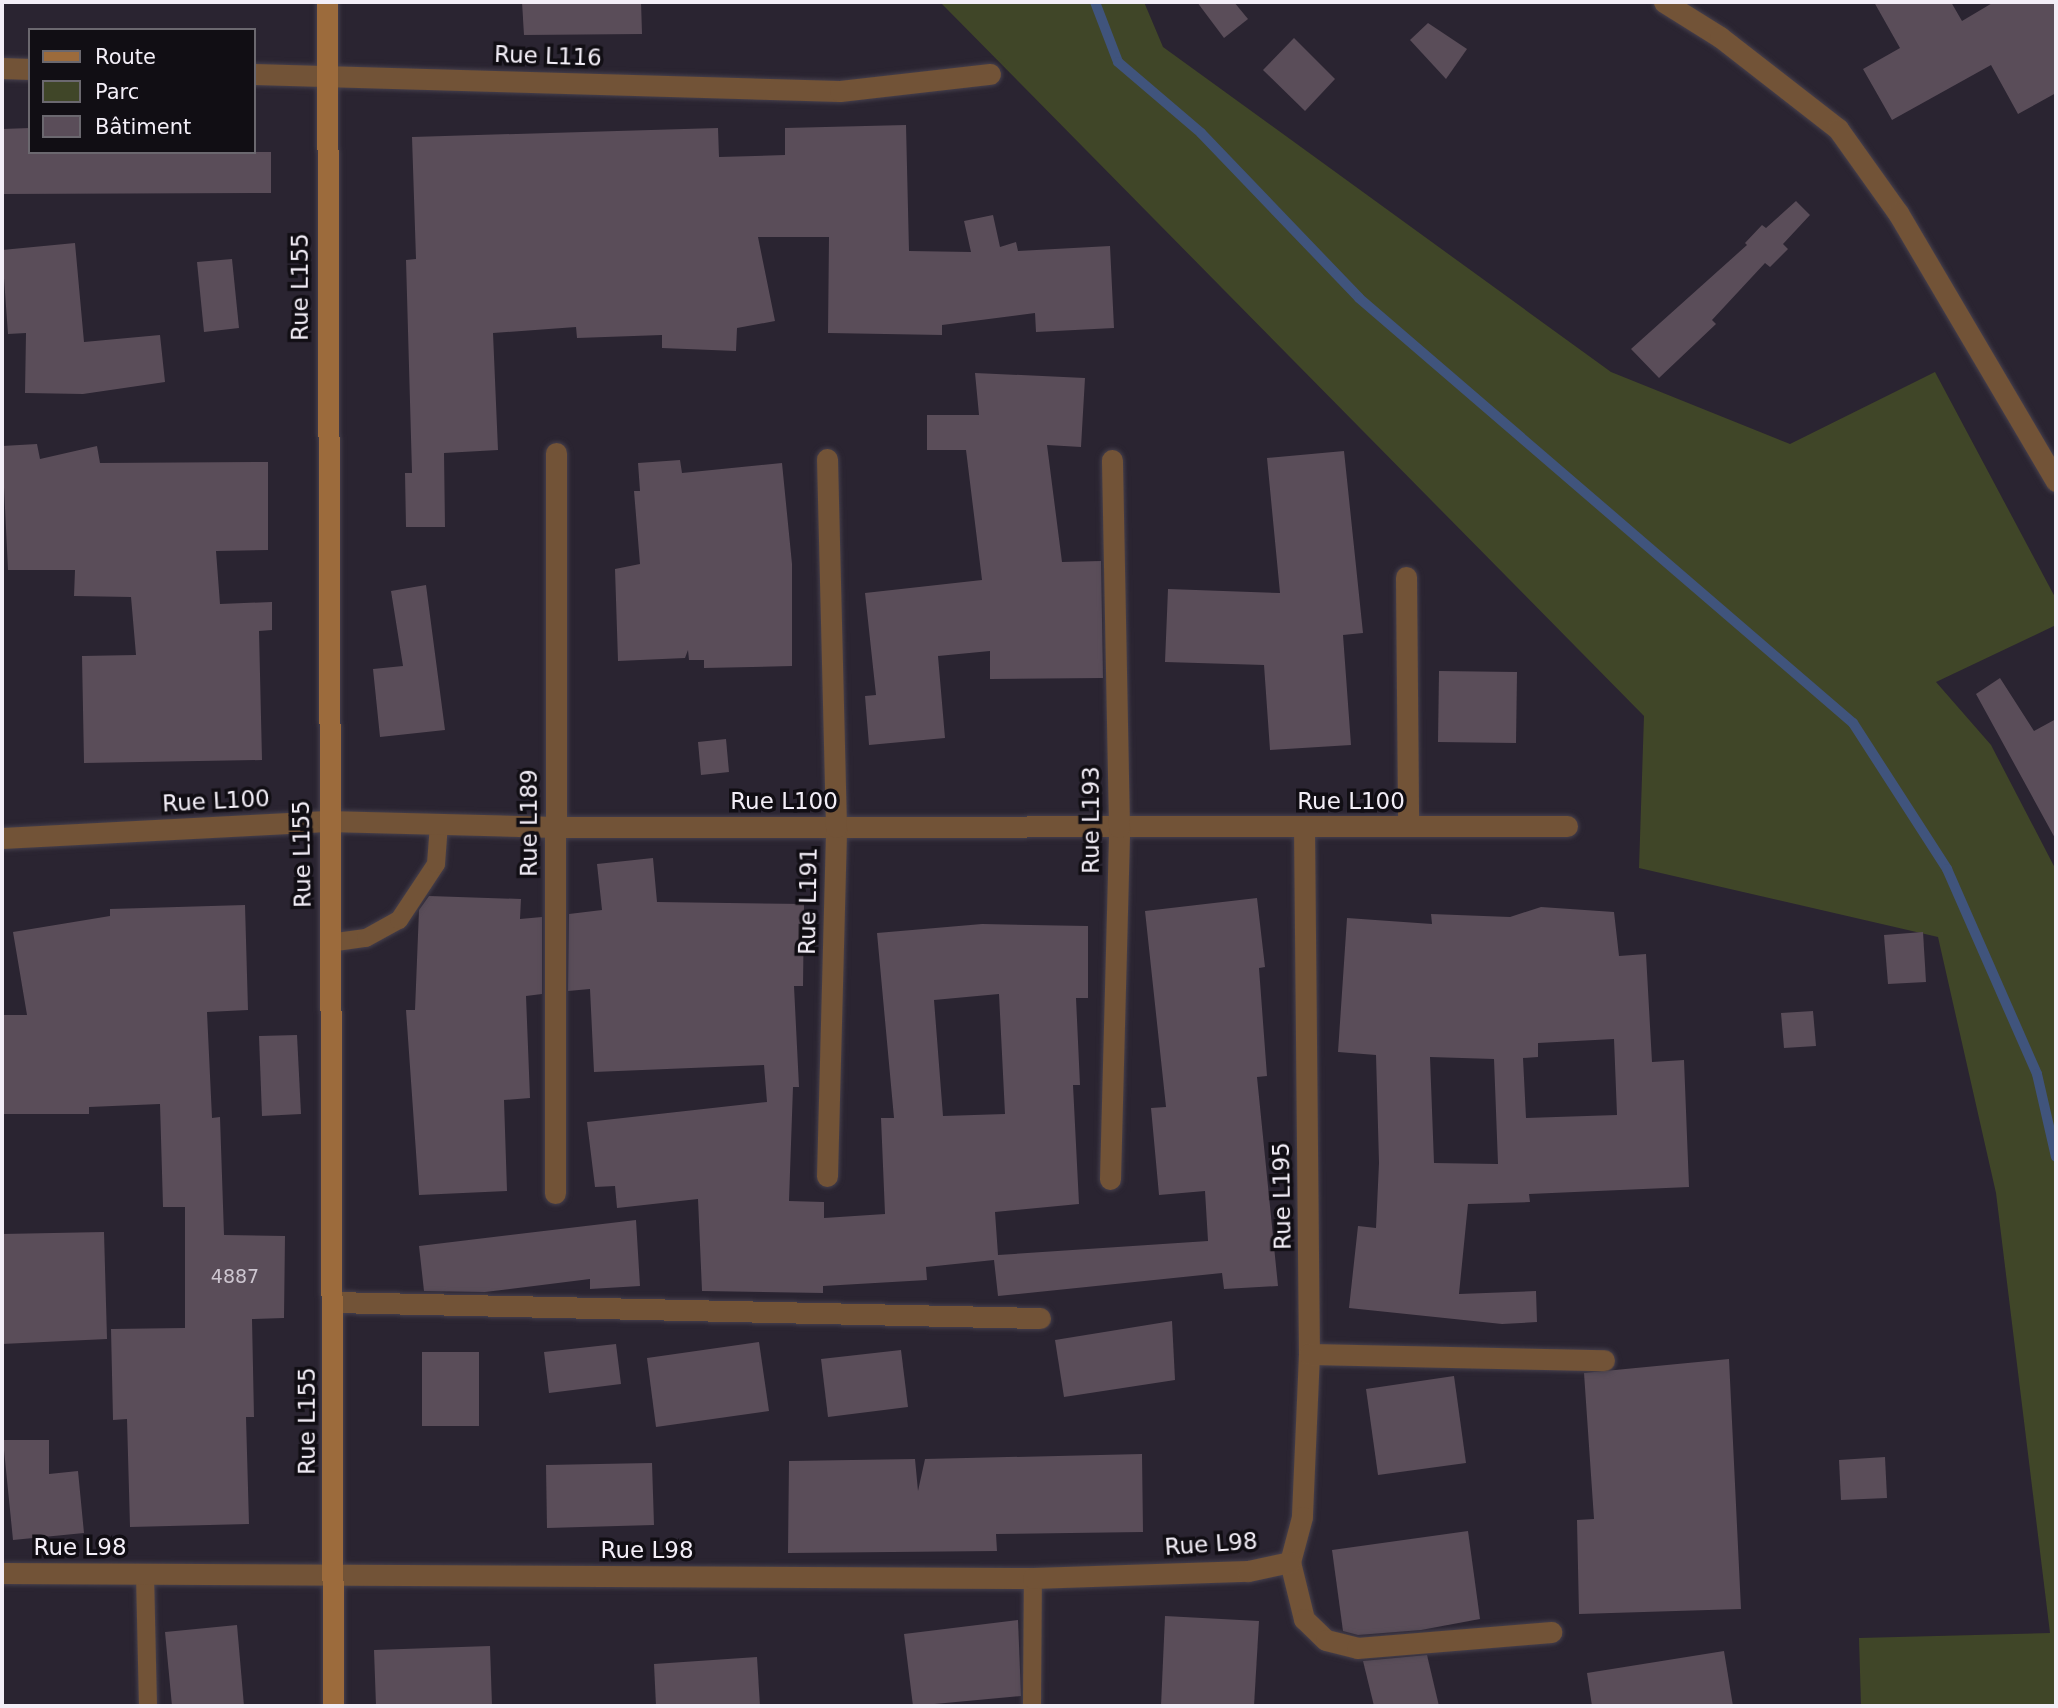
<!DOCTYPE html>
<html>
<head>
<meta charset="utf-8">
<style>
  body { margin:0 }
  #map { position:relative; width:2058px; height:1708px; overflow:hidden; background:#2a2431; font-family:"DejaVu Sans",sans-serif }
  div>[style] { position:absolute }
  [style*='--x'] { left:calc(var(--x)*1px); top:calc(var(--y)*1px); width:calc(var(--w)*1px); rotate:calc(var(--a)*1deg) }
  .green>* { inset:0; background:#404628 }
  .stream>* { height:10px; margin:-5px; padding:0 5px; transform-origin:5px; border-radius:5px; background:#40547c }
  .building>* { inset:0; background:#5a4d59 }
  .roads { filter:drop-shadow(0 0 2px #46404d) drop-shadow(0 0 2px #46404d) }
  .lane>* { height:18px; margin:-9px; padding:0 9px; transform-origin:9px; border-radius:9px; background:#725337 }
  .street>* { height:21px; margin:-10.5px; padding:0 10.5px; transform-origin:10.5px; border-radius:10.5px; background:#725337 }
  .secondary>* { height:21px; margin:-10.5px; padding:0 10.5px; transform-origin:10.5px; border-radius:10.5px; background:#9c6b3c }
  span { translate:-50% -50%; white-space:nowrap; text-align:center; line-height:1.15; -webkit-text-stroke:7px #110e14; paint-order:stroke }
  .number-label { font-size:19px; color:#cdc6d0 }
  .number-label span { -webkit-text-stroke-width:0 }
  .street-label { font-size:23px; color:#f3eef7 }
  .frame { position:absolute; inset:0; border:4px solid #f3eef7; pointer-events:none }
  .legend { position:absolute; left:28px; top:28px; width:228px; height:126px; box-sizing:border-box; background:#110e14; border:2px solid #6b686f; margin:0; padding:9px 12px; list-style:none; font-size:21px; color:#f3eef7 }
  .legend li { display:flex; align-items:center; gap:14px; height:35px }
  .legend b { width:35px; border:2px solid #6b686f }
</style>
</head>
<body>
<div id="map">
  <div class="green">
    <i style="clip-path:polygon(940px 2px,1144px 2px,1163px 47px,1611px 372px,1790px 444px,1935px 372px,2056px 599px,2056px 625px,1936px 682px,1991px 745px,2056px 870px,2056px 1706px,1861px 1706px,1859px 1638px,2050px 1633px,1996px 1193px,1938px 937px,1639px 868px,1644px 716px)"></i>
  </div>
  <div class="stream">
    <i style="--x:1095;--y:2;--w:64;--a:69"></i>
    <i style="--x:1118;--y:62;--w:109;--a:40.5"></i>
    <i style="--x:1201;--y:133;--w:228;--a:46.2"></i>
    <i style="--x:1359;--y:298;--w:652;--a:40.71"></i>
    <i style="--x:1853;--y:723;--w:174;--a:57.2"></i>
    <i style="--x:1947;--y:869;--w:224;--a:66.3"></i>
    <i style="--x:2037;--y:1074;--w:85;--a:77.1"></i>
  </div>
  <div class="building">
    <i style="clip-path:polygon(522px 2px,641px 2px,642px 34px,524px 35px)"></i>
    <i style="clip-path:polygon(1197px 2px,1234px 2px,1248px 19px,1224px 38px)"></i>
    <i style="clip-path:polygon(1874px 2px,1951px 2px,1962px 21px,1994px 2px,2056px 2px,2056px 93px,2018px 114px,1991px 65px,1892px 120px,1863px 69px,1900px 48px)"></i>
    <i style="clip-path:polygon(1428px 23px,1467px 49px,1446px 79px,1410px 40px)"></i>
    <i style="clip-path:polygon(1294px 38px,1335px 79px,1305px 111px,1263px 70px)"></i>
    <i style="clip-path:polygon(906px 125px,909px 251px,971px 252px,964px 221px,993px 215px,1000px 247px,1016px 242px,1018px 251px,1110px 246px,1114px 328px,1036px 332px,1035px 313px,942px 325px,942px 335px,828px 333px,829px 237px,758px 237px,775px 321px,737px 328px,736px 351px,662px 348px,662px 335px,577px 338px,576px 327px,493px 333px,498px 450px,444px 453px,445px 527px,406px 527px,405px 473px,412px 473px,406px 260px,416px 259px,412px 137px,718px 128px,719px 157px,785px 155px,785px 128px)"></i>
    <i style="clip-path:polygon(30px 128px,30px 152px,271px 152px,271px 193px,2px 194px,2px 129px)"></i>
    <i style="clip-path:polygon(1796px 201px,1810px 215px,1783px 244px,1788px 249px,1770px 267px,1765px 263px,1712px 320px,1716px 324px,1659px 378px,1631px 349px,1747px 245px,1745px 243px,1762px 225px,1766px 228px)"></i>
    <i style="clip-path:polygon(75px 243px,84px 342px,160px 335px,165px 382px,83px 394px,25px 393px,26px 333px,8px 334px,2px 250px)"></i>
    <i style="clip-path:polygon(232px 259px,239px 328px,204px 332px,197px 262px)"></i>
    <i style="clip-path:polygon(975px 373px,1085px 378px,1081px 447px,1047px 445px,1062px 562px,1101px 561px,1103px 678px,990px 679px,990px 651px,938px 656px,945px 738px,869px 745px,865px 696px,876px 695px,865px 593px,982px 580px,966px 450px,927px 450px,927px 415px,979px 415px)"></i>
    <i style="clip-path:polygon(37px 444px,40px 459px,97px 446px,100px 463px,268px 462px,268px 550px,216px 551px,220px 604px,272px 602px,272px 630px,259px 631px,262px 760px,84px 763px,82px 656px,136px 655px,131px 597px,74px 596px,75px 570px,8px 570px,2px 446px)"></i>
    <i style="clip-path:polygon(1344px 451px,1363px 633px,1343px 635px,1351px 745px,1270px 750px,1264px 665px,1165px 662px,1168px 589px,1280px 593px,1267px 458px)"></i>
    <i style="clip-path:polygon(680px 460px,682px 473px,782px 463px,792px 564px,792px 666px,704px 668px,704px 660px,689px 660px,688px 650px,685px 658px,618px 661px,615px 569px,640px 564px,634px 491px,640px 491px,638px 463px)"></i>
    <i style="clip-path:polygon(426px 585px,445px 730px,380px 737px,373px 669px,403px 666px,391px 591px)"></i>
    <i style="clip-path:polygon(1439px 671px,1517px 672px,1516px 743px,1438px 742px)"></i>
    <i style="clip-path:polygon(2000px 678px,2034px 731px,2056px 719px,2056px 840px,1976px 694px)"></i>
    <i style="clip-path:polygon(726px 739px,729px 772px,701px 775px,698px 742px)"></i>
    <i style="clip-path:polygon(evenodd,653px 858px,657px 902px,804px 904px,803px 986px,794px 986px,799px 1087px,793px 1087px,789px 1201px,824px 1202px,824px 1218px,885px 1214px,881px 1118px,894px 1118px,877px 933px,982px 924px,1088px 926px,1088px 998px,1076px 998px,1080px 1085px,1073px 1085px,1079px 1204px,995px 1212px,998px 1255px,1208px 1241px,1205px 1191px,1159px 1195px,1151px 1108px,1166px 1107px,1145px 911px,1257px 898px,1265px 967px,1259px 968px,1267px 1076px,1257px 1077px,1278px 1286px,1224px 1289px,1222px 1273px,998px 1296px,994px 1260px,926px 1267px,927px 1280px,823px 1286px,823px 1293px,702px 1291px,698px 1199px,617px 1208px,615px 1186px,595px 1187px,587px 1122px,767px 1102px,764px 1065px,594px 1072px,590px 989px,568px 991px,569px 914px,602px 910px,597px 864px,653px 858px,999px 994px,1005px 1114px,943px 1116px,934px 1000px,999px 994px)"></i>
    <i style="clip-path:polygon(429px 896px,521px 899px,520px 919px,542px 917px,542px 994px,526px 996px,530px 1098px,504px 1100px,507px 1191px,419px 1195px,406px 1010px,415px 1010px,419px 910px)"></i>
    <i style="clip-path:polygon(245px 905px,248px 1010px,207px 1012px,212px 1118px,220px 1117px,224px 1235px,285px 1236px,284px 1318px,252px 1319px,254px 1417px,246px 1417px,249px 1524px,130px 1527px,127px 1419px,113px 1420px,111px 1329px,185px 1328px,185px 1207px,163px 1207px,160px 1104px,89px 1107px,89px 1114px,2px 1114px,2px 1015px,27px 1015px,13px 932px,110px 916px,110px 909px)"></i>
    <i style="clip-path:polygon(evenodd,1541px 907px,1614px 912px,1619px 956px,1646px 954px,1652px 1062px,1684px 1060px,1689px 1187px,1529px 1194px,1530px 1202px,1468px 1204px,1459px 1294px,1536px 1291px,1537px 1322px,1502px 1324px,1349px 1308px,1358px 1226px,1376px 1228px,1379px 1163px,1376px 1055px,1338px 1052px,1347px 918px,1432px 924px,1431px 914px,1510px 917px,1541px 907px,1614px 1039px,1617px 1115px,1526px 1118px,1523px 1058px,1538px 1057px,1538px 1043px,1614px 1039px,1541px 907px,1430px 1057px,1494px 1059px,1498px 1164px,1434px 1163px,1430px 1057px)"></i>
    <i style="clip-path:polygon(1923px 932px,1926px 982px,1888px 984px,1884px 935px)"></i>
    <i style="clip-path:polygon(1813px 1011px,1816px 1046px,1784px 1048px,1781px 1013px)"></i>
    <i style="clip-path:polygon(297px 1035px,301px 1114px,262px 1116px,259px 1036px)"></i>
    <i style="clip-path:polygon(636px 1220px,640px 1286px,590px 1289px,590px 1279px,485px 1292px,424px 1291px,419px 1246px)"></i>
    <i style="clip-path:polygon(104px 1232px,107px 1339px,2px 1344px,2px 1234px)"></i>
    <i style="clip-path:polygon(1172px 1321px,1175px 1380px,1064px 1397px,1055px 1340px)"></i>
    <i style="clip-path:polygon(759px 1342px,769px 1411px,656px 1427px,647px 1358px)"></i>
    <i style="clip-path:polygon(616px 1344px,621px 1384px,549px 1393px,544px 1352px)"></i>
    <i style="clip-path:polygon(901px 1350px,908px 1407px,828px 1417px,821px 1359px)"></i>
    <i style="clip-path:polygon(422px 1352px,479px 1352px,479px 1426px,422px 1426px)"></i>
    <i style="clip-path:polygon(1729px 1359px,1741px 1609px,1579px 1614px,1577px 1520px,1594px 1519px,1584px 1373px)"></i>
    <i style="clip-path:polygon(1454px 1376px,1466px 1463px,1378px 1475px,1366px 1389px)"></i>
    <i style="clip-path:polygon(3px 1440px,49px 1440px,49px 1474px,78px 1471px,84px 1533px,13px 1540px)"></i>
    <i style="clip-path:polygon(1142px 1454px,1143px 1532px,996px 1534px,997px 1551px,788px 1553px,789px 1461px,915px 1459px,918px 1491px,925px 1459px)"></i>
    <i style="clip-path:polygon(1885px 1457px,1887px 1498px,1841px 1500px,1839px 1460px)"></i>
    <i style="clip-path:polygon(652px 1463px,654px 1525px,547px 1528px,546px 1465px)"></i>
    <i style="clip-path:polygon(1468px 1531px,1480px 1619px,1421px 1630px,1358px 1635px,1343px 1631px,1332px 1550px)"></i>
    <i style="clip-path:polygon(1165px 1616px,1259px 1621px,1254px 1706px,1161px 1706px)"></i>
    <i style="clip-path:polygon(1018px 1620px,1021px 1696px,913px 1706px,904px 1634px)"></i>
    <i style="clip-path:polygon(237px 1625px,244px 1706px,172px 1706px,165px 1632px)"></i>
    <i style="clip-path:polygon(490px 1646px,492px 1706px,376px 1706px,374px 1650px)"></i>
    <i style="clip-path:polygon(1724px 1651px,1733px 1706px,1592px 1706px,1587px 1673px)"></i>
    <i style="clip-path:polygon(1427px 1655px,1439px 1706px,1374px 1706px,1363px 1661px)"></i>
    <i style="clip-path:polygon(757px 1657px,760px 1706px,656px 1706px,654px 1664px)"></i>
  </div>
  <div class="roads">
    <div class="lane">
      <i style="--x:329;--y:943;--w:37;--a:-8"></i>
      <i style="--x:366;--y:938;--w:38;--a:-29"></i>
      <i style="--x:399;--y:920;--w:67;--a:-56.5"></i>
      <i style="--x:436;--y:864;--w:40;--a:-85.7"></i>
      <i style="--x:145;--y:1574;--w:132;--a:88.7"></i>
      <i style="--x:1032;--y:1706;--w:128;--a:-89.6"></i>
    </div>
    <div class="street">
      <i style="--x:1664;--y:2;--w:66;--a:32"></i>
      <i style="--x:1720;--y:37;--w:150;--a:37.9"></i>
      <i style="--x:1838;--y:129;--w:103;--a:54.5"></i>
      <i style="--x:1898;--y:213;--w:311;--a:59.5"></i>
      <i style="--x:2;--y:68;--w:28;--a:2"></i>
      <i style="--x:254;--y:74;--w:586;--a:1.66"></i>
      <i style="--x:840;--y:91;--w:151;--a:-6.5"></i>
      <i style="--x:1406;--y:577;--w:249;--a:89.5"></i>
      <i style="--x:1304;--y:827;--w:527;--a:89.46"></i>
      <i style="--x:1309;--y:1354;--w:163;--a:92.5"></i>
      <i style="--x:1302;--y:1517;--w:47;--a:104.9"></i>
      <i style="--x:1290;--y:1562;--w:59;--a:76.2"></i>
      <i style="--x:1304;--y:1619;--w:30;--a:44"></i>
      <i style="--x:1326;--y:1640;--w:32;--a:14"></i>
      <i style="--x:1357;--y:1648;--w:195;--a:-4.7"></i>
      <i style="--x:2;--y:838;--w:325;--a:-3"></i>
      <i style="--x:327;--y:821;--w:229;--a:1.5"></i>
      <i style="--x:556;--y:827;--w:1011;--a:-0.06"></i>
      <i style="--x:827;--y:1176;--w:349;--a:-88.5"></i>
      <i style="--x:836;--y:827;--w:368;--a:-91.4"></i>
      <i style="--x:1110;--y:1179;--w:352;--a:-88.5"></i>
      <i style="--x:1119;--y:827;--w:367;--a:-91.1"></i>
      <i style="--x:555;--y:1193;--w:740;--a:-89.92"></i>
      <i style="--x:333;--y:1302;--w:707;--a:1.3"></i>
      <i style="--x:1309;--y:1354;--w:295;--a:1.2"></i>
      <i style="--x:2;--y:1573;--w:1031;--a:0.28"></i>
      <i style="--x:1033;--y:1578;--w:215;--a:-1.9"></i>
      <i style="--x:1248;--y:1571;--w:43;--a:-12.1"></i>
    </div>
    <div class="secondary">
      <i style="--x:327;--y:2;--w:1704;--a:89.8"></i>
    </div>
  </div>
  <div class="number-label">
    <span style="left:235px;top:1277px">4887</span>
  </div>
  <div class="street-label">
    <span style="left:548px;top:56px;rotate:2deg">Rue L116</span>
    <span style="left:300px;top:287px;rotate:-90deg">Rue L155</span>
    <span style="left:216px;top:801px;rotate:-3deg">Rue L100</span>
    <span style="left:784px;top:801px">Rue L100</span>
    <span style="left:1351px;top:801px">Rue L100</span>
    <span style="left:1091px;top:820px;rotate:-90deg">Rue L193</span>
    <span style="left:529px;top:823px;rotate:-90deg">Rue L189</span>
    <span style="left:302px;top:854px;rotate:-91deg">Rue L155</span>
    <span style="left:808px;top:901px;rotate:-89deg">Rue L191</span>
    <span style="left:1282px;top:1196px;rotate:-91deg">Rue L195</span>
    <span style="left:307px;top:1421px;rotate:-90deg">Rue L155</span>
    <span style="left:1211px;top:1544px;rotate:-4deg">Rue L98</span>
    <span style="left:80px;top:1547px">Rue L98</span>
    <span style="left:647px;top:1550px">Rue L98</span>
  </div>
  <div class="frame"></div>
  <ul class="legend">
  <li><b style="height:9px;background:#9c6b3c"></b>Route</li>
  <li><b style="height:19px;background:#404628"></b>Parc</li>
  <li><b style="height:19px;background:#5a4d59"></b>Bâtiment</li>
  </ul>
</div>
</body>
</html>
